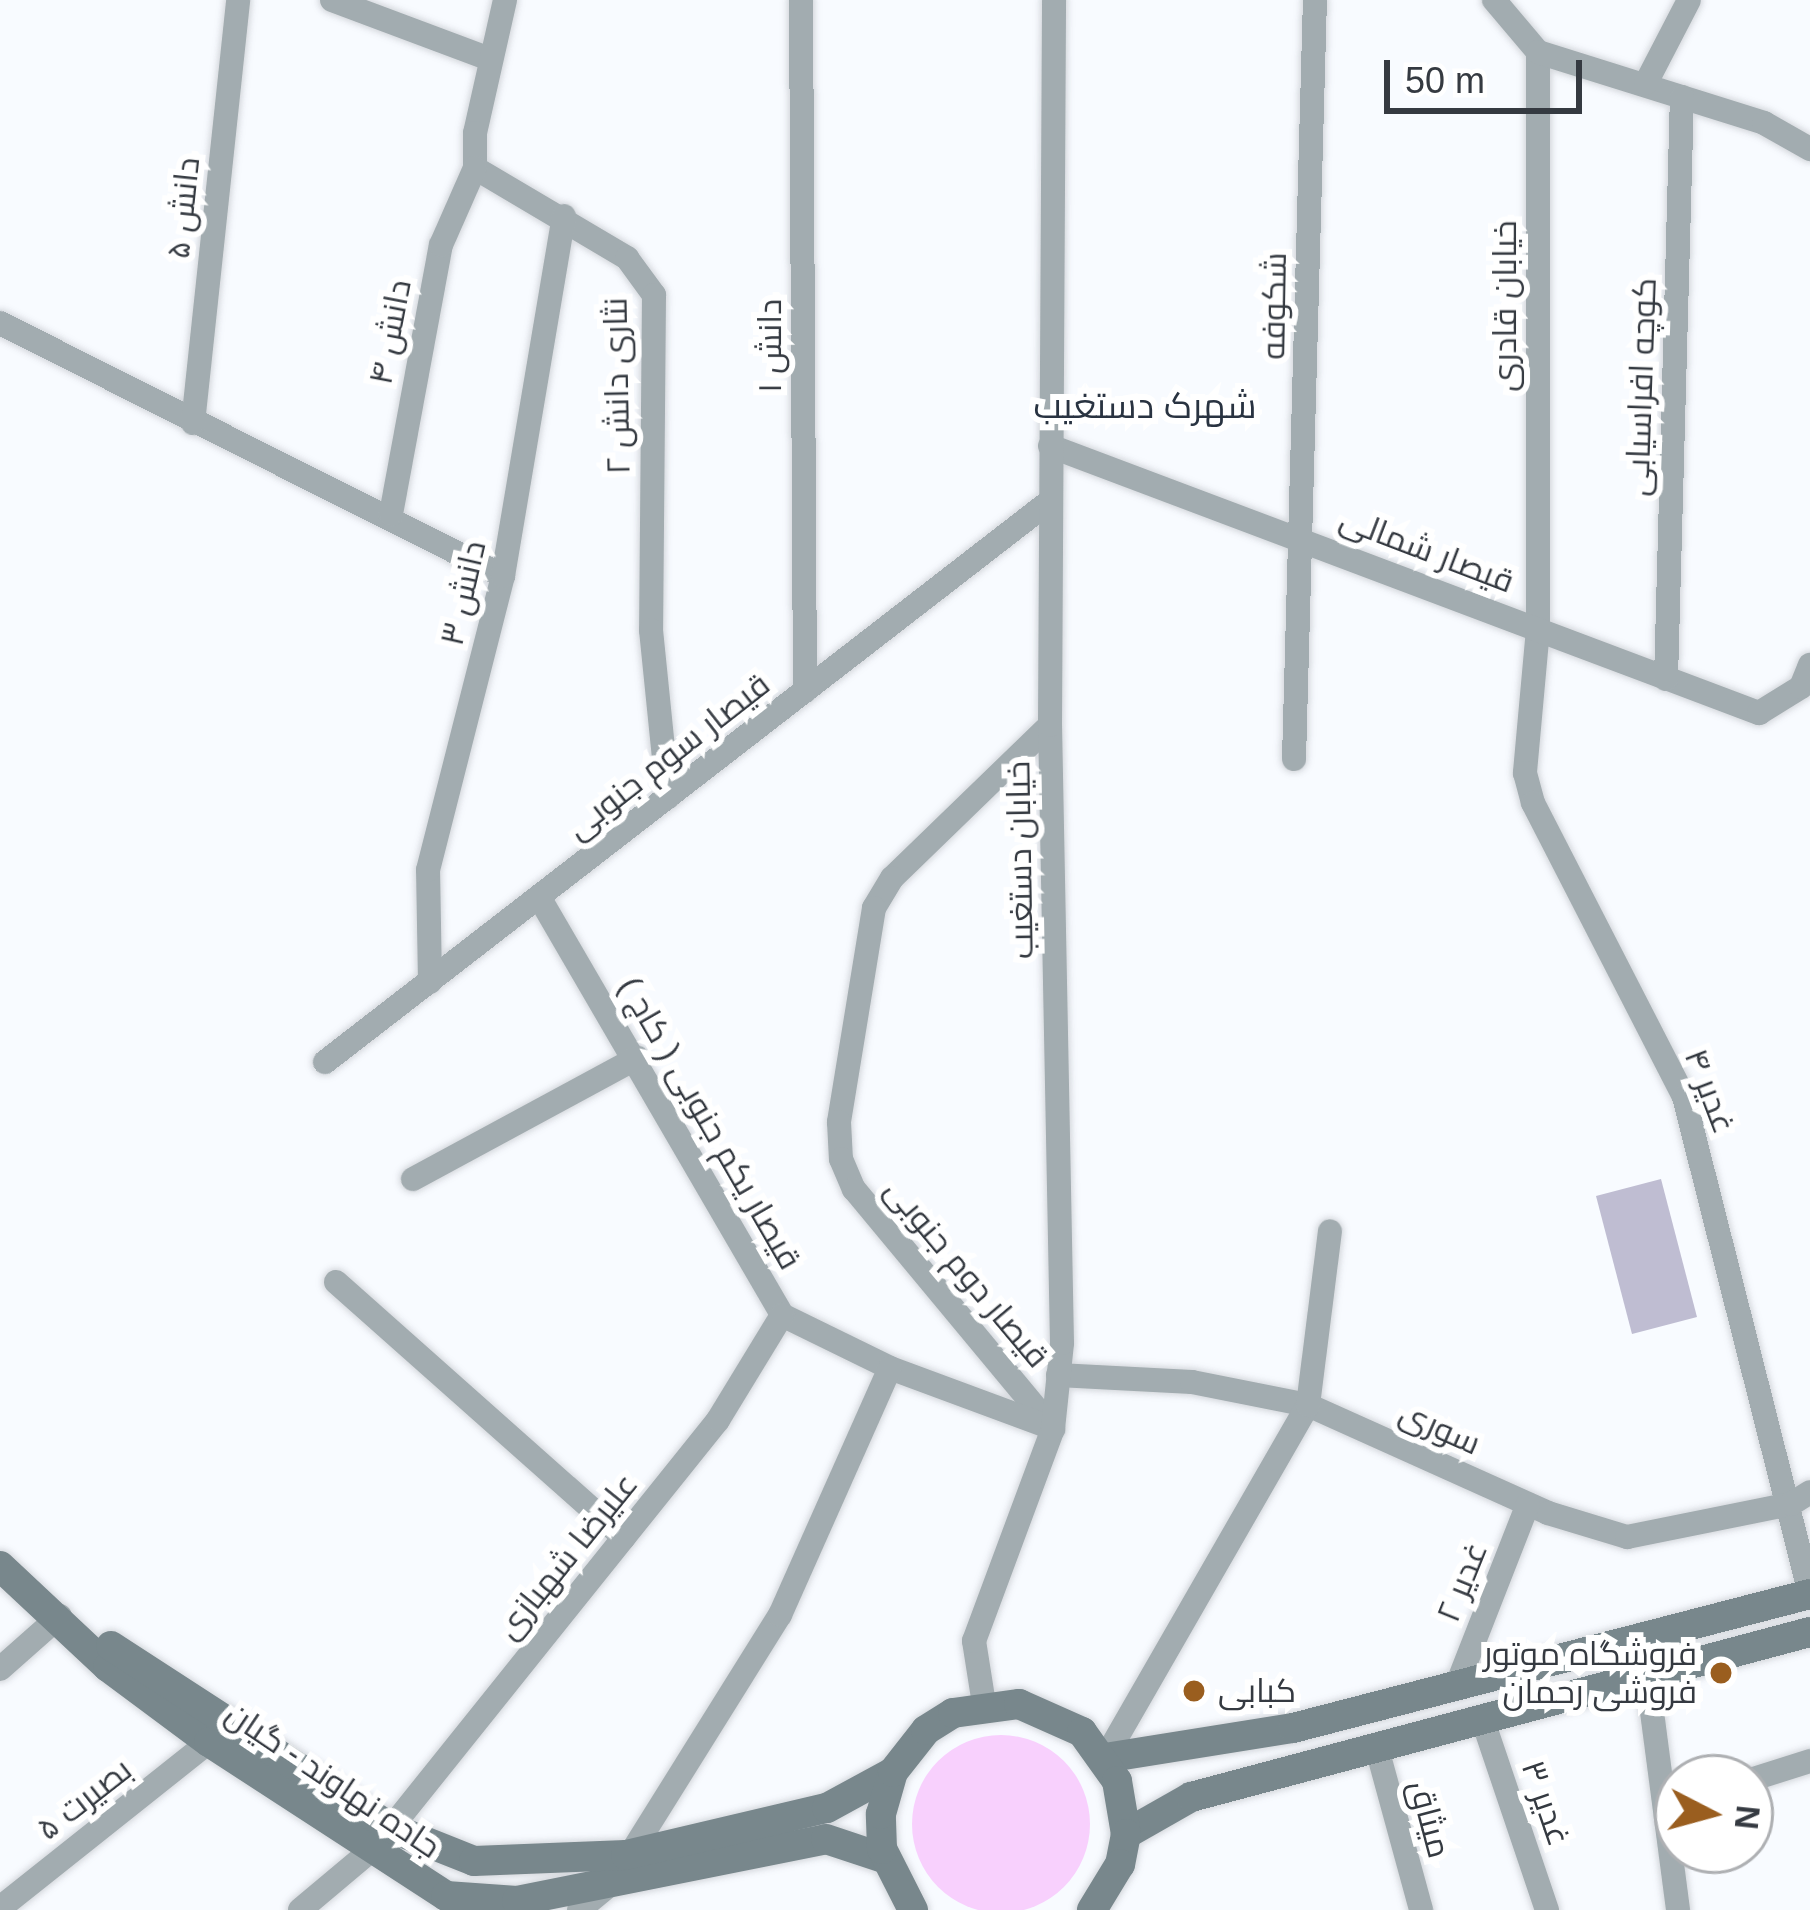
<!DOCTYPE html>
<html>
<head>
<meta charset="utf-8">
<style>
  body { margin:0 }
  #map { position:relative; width:1810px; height:1910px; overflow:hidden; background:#f8fbff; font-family:Arial,Cairo,sans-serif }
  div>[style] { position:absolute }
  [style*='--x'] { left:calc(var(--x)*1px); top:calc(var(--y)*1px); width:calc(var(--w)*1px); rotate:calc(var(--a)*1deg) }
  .green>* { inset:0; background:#f8d0fd }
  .round { border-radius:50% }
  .building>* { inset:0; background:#bfbdd2 }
  .roads { filter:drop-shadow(0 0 3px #d5d8dd) drop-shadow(0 0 3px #d5d8dd) }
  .minor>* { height:24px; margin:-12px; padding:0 12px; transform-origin:12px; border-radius:12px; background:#a2acb0 }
  .secondary>* { height:30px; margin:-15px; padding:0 15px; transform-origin:15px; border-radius:15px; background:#78878c }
  .dots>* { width:33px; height:33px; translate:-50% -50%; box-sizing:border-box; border:6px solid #fff; border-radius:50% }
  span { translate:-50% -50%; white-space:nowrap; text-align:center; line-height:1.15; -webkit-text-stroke:12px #fff; paint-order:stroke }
  .street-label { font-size:33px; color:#353a41 }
  .poi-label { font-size:33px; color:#353a41 }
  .right { translate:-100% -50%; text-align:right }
  .left { translate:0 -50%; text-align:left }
  .neighbourhood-label { font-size:36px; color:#293341 }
  .north { position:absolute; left:1654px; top:1754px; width:120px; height:120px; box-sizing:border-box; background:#fff; border:3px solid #aeb0b3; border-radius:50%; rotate:96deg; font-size:33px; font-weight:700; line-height:48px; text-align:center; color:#353a41 }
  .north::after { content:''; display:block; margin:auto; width:42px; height:54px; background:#9a5e1f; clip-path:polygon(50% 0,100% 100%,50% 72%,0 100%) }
  .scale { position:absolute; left:1384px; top:60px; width:198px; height:54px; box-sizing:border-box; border:6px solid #353a41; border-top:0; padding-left:15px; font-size:36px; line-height:42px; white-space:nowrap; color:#353a41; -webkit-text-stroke:9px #fff; paint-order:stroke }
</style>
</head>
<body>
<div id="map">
  <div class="green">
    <i class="round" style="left:912px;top:1735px;width:178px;height:178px"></i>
  </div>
  <div class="building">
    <i style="clip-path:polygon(1661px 1179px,1697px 1317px,1632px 1334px,1596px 1196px)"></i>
  </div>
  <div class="roads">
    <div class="minor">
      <i style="--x:332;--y:0;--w:169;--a:20.5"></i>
      <i style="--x:505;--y:0;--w:136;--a:102.7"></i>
      <i style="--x:475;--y:133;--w:35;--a:90"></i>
      <i style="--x:475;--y:168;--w:177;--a:30.6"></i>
      <i style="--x:627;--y:258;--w:46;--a:53.9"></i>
      <i style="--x:654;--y:295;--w:335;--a:90.5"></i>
      <i style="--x:651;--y:630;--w:168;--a:84.2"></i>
      <i style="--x:801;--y:0;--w:691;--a:89.67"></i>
      <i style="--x:1494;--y:0;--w:68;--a:49.8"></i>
      <i style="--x:1538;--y:52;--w:577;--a:90"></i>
      <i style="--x:1538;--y:629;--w:145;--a:95.2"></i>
      <i style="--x:1525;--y:773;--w:31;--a:75"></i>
      <i style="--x:1533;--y:803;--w:331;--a:62.8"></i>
      <i style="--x:1684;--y:1097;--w:513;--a:75.77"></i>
      <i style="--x:1538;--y:52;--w:237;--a:17.4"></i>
      <i style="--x:1764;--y:123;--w:53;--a:29.5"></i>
      <i style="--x:1646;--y:83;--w:93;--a:-62.6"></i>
      <i style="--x:0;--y:323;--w:563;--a:26.7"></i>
      <i style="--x:193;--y:423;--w:425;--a:-83.9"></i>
      <i style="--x:1050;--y:446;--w:758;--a:20.64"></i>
      <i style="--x:1759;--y:713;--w:49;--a:-31.8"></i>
      <i style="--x:1801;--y:687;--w:24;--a:-68"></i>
      <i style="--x:391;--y:514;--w:274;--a:-79.5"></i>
      <i style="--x:441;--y:245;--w:84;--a:-66.2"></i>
      <i style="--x:1666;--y:679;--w:582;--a:-88.43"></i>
      <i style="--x:1050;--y:725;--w:220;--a:135.9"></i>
      <i style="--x:892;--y:878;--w:35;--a:121"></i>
      <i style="--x:874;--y:908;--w:217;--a:99.3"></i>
      <i style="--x:839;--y:1122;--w:37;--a:87"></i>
      <i style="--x:841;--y:1159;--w:33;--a:67"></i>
      <i style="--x:854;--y:1189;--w:312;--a:50.3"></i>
      <i style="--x:1294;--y:759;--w:759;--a:-88.42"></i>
      <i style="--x:539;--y:897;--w:484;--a:59.8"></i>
      <i style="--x:782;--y:1315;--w:120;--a:26.1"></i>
      <i style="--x:890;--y:1368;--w:167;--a:20.3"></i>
      <i style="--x:430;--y:982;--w:112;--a:-91"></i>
      <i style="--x:428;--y:870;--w:303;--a:-75.7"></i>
      <i style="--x:503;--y:576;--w:365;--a:-80.4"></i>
      <i style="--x:325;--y:1062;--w:917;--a:-37.73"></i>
      <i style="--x:413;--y:1179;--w:255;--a:-28.4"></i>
      <i style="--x:336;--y:1282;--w:385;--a:41.6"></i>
      <i style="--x:1058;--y:1375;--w:134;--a:3"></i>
      <i style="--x:1192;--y:1382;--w:118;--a:11.2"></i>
      <i style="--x:1308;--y:1405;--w:263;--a:24.2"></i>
      <i style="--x:1548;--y:1513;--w:83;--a:16.9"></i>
      <i style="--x:1627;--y:1537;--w:167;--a:-11.4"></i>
      <i style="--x:1791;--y:1504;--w:22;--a:-32"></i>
      <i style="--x:0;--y:1669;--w:80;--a:-41.5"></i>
      <i style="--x:1647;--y:1674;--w:238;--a:82.5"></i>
      <i style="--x:1457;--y:1685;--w:194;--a:-68.6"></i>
      <i style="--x:984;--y:1704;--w:64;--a:-99"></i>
      <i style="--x:974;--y:1641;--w:226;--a:-69.6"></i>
      <i style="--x:1053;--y:1429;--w:86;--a:-84"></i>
      <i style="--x:1062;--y:1343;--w:618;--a:-91.11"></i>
      <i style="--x:1050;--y:725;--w:725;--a:-89.68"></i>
      <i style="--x:1482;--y:1718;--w:203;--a:71.3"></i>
      <i style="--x:1376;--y:1745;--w:171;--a:74.7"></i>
      <i style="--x:1105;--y:1758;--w:407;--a:-60.1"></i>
      <i style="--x:1308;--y:1405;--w:175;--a:-82.8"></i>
      <i style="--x:1750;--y:1780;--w:63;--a:-17.6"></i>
      <i style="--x:391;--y:1828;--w:523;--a:-51.29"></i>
      <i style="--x:718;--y:1420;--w:123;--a:-58.6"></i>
      <i style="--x:0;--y:1908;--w:267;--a:-38.5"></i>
      <i style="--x:300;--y:1910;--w:90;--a:-40"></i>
      <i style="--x:579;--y:1910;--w:44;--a:-39.5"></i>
      <i style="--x:613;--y:1882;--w:315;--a:-58"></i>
      <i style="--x:780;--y:1615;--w:270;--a:-66"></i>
    </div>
    <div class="secondary">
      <i style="--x:0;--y:1566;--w:148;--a:43.1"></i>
      <i style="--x:108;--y:1667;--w:126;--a:36.6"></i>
      <i style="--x:209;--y:1742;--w:283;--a:33"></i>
      <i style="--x:446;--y:1896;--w:71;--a:4"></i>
      <i style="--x:517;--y:1901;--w:315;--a:-11.3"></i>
      <i style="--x:826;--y:1839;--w:63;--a:18.4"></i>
      <i style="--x:111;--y:1646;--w:334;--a:33"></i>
      <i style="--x:391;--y:1828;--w:89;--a:21.7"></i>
      <i style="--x:474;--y:1861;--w:152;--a:-2.3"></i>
      <i style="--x:626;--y:1855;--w:206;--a:-13.2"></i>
      <i style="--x:827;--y:1808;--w:75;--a:-28.6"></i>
      <i style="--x:1105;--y:1758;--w:190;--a:-9.1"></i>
      <i style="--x:1293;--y:1728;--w:534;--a:-14.53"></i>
      <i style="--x:1126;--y:1834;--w:75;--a:-29.6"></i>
      <i style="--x:1191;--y:1797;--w:641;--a:-14.93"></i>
      <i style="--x:913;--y:1910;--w:68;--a:-116.9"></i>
      <i style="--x:882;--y:1849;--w:35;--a:-92"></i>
      <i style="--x:881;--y:1814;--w:44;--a:-74.1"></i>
      <i style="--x:893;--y:1772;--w:53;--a:-51.8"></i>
      <i style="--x:926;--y:1730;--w:32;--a:-32"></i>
      <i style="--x:953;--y:1713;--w:67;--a:-7.8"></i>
      <i style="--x:1019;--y:1704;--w:69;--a:24"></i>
      <i style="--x:1082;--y:1732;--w:60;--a:54.5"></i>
      <i style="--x:1117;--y:1781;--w:54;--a:80.4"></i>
      <i style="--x:1126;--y:1834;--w:31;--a:101"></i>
      <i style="--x:1120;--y:1864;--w:54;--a:121.3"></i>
    </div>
  </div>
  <div class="dots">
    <i style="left:1721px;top:1673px;background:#9a5e1f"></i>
    <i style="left:1194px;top:1691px;background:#9a5e1f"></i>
  </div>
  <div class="street-label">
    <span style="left:183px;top:208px;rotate:-84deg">دانش ۵</span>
    <span style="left:1274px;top:306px;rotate:-89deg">شکوفه</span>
    <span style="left:1505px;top:306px;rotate:-90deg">خیابان قادری</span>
    <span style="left:390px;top:332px;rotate:-79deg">دانش ۴</span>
    <span style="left:770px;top:346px;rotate:-90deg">دانش ۱</span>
    <span style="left:617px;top:386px;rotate:-91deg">نثاری دانش ۲</span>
    <span style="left:1641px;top:387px;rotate:-88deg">کوچه افراسیابی</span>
    <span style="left:1427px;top:550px;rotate:21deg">قیصار شمالی</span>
    <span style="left:463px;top:593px;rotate:-77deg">دانش ۳</span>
    <span style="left:668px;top:756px;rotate:-38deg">قیصار سوم جنوبی</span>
    <span style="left:1020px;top:860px;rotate:-91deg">خیابان دستغیب</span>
    <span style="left:1710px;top:1091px;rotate:69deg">غدیر ۴</span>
    <span style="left:710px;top:1123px;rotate:60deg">قیصار یکم جنوبی ( کاج )</span>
    <span style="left:967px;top:1273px;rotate:50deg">قیصار دوم جنوبی</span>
    <span style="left:1440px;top:1428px;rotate:24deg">سوری</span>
    <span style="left:567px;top:1556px;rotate:-51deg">علیرضا شهبازی</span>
    <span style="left:1462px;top:1582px;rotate:-68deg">غدیر ۲</span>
    <span style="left:333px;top:1780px;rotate:34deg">جاده نهاوند - گیان</span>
    <span style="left:84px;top:1799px;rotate:-38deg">بصیرت ۵</span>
    <span style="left:1546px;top:1803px;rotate:71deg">غدیر ۳</span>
    <span style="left:1430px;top:1819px;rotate:75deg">میثاق</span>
  </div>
  <div class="poi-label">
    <span class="right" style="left:1697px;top:1673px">فروشگاه موتور<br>فروشی رحمان</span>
    <span class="left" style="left:1218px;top:1691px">کبابی</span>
  </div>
  <div class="neighbourhood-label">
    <span style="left:1145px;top:406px">شهرک دستغیب</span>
  </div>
  <div class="north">N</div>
  <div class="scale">50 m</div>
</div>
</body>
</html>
